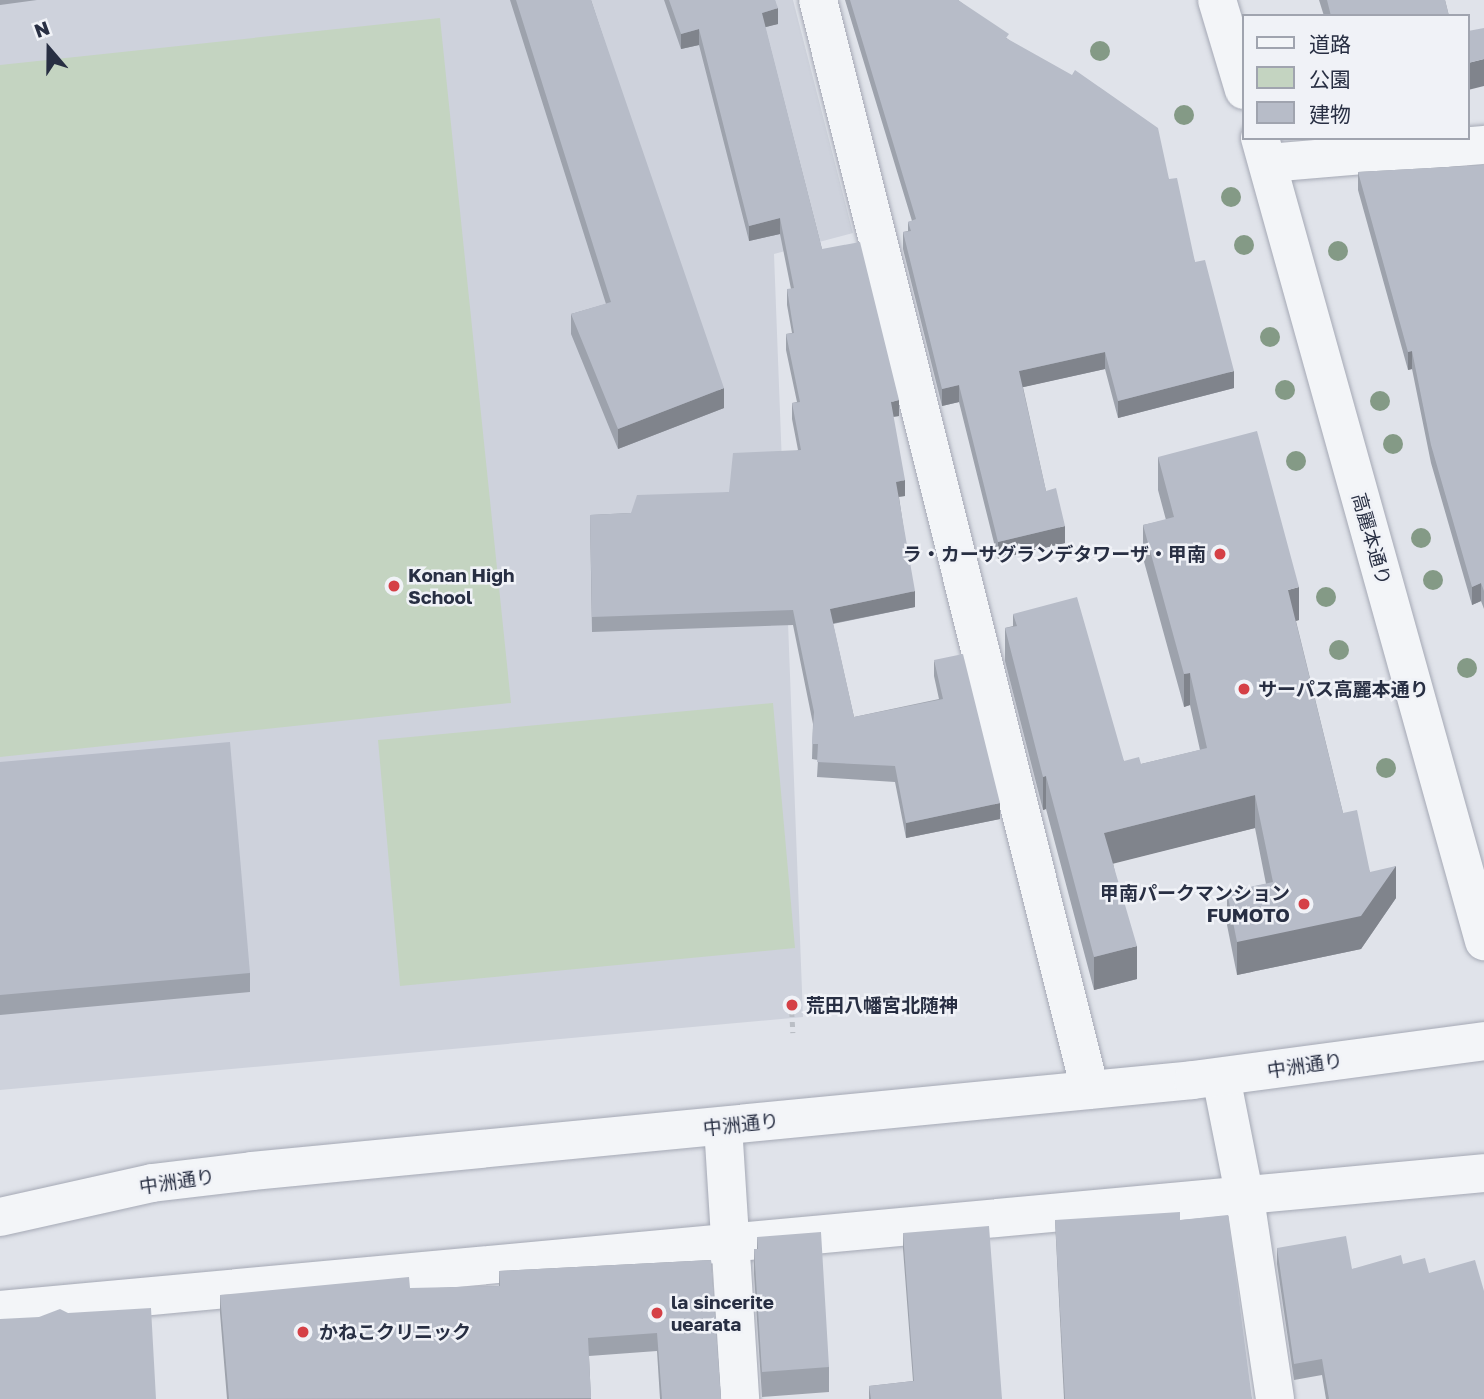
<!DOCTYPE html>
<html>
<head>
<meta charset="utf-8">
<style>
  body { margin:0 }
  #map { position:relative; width:1484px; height:1399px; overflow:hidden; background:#e0e3ea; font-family:"Golos Text","Noto Sans JP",sans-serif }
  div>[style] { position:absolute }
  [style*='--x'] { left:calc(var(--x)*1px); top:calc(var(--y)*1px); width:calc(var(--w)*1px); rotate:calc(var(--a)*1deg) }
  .built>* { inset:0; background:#ced2dc }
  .green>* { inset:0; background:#c4d4c1 }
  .path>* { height:4.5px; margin-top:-2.25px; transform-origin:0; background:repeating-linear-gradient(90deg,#babec5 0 5px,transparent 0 10px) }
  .roads { filter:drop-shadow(0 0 2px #a5a9b5) drop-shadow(0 0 2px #a5a9b5) }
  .minor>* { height:38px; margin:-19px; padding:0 19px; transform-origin:19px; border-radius:19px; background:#f3f5f8 }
  .tertiary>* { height:38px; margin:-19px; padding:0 19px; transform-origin:19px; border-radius:19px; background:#f3f5f8 }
  .trees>* { width:20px; height:20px; margin:-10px; border-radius:50%; background:#849a86 }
  .wall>* { inset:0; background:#9da2ac }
  .shaded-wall>* { inset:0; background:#80848c }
  .building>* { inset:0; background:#b7bcc8 }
  .dots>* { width:19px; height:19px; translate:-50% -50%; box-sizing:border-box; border:4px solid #f0f2f7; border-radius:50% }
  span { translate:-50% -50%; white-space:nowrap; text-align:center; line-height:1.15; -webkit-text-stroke:5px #f0f2f7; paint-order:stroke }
  .street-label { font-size:19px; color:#282f43 }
  .poi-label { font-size:19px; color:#282f43; font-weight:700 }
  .right { translate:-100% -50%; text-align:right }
  .left { translate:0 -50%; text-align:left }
  .legend { position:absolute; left:1242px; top:14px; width:228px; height:126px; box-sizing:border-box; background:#f0f2f7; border:2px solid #a0a4af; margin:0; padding:9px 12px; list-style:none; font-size:21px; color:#282f43 }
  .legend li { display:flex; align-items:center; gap:14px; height:35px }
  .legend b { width:35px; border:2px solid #a0a4af }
  .north { position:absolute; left:14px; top:14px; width:70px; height:70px; -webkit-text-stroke:5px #f0f2f7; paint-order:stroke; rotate:340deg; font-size:19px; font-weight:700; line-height:28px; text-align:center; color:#282f43 }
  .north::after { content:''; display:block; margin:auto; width:24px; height:32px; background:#282f43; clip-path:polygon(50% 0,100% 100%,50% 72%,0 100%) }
</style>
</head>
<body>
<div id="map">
  <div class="built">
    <i style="clip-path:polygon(0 0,793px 0,853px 233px,774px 254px,803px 1017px,0 1090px)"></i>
  </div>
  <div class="green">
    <i style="clip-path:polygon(440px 18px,511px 703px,0 757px,0 65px)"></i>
    <i style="clip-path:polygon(773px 703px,795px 948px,400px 986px,378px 740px)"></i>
  </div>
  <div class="path">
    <i style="--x:792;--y:1012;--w:21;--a:87"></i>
  </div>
  <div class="roads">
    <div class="minor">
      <i style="--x:818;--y:0;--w:1123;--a:75.99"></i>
      <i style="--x:1221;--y:1077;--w:123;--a:78.8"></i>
      <i style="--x:1245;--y:1198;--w:203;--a:81.5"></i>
      <i style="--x:723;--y:1126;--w:274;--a:86.4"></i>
      <i style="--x:0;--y:1310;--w:1490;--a:-5.27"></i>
    </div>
    <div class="tertiary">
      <i style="--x:1217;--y:0;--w:94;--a:73.3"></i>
      <i style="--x:1260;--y:138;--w:834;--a:74.41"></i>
      <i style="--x:1268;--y:163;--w:217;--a:-4.8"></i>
      <i style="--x:0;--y:1217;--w:156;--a:-12.6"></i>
      <i style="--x:152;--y:1183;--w:101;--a:-6.8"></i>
      <i style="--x:252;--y:1171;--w:945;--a:-5.52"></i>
      <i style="--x:1193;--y:1080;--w:294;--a:-7.6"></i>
    </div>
  </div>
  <div class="trees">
    <i style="left:1100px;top:51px"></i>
    <i style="left:1184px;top:115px"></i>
    <i style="left:1231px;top:197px"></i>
    <i style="left:1244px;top:245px"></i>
    <i style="left:1338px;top:251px"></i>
    <i style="left:1270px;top:337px"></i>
    <i style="left:1285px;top:390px"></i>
    <i style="left:1380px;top:401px"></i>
    <i style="left:1393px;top:444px"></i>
    <i style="left:1296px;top:461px"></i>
    <i style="left:1421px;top:538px"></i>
    <i style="left:1433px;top:580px"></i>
    <i style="left:1326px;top:597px"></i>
    <i style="left:1339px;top:650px"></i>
    <i style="left:1467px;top:668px"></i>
    <i style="left:1386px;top:768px"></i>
  </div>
  <div class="wall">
    <i style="clip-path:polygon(0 0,37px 0,0 5px)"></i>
    <i style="clip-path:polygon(510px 0,591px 0,724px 408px,618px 449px,571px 334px,571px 314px,606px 304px)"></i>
    <i style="clip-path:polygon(664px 0,775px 0,778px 24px,765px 27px,822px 249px,899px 416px,893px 417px,905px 496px,899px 497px,915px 607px,833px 624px,854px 717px,939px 699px,934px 676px,934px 660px,1000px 819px,906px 838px,895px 782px,817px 777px,818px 760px,812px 759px,813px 724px,793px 625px,592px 632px,590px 515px,631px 513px,729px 492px,798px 450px,792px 419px,792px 403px,797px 402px,786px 350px,786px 334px,792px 333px,787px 305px,787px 289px,791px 289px,780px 234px,749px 241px,699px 45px,681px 49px)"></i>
    <i style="clip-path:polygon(845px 0,958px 0,1009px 40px,1169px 179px,1234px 388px,1118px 418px,1105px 369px,1023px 387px,1046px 491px,1065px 543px,998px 559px,959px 402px,942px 406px,903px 249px,903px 232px,908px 231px,908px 222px,912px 221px)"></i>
    <i style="clip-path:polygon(1319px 0,1445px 0,1449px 16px,1324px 16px)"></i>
    <i style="clip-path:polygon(1484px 165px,1484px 609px,1481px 601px,1472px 605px,1431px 463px,1412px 369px,1408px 370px,1358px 190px,1358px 172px)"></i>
    <i style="clip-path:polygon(1158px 457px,1299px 620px,1296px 621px,1343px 813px,1370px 872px,1396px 898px,1361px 949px,1237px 975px,1227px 925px,1227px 892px,1266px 884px,1255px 828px,1113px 863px,1137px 979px,1094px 990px,1046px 809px,1043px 810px,1005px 661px,1005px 628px,1013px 626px,1013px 614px,1124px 761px,1141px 764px,1200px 750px,1190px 705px,1184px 707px,1143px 558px,1143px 525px,1166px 520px,1158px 490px)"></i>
    <i style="clip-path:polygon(0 762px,250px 973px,250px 992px,0 1015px)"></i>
    <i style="clip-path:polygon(1055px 1220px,1180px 1220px,1252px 1399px,1064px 1399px)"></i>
    <i style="clip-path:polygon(903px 1233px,1002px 1399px,869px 1399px,869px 1386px,913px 1381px,903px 1249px)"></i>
    <i style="clip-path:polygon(757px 1237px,829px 1367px,829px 1392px,762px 1397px,754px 1274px,754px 1249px,757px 1249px)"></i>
    <i style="clip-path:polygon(1277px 1248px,1352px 1269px,1403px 1264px,1429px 1273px,1484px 1399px,1326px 1399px,1322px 1375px,1294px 1380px,1277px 1264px)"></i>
    <i style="clip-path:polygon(711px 1260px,721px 1399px,660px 1399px,657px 1351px,589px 1356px,591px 1399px,227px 1399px,220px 1313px,220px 1295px,499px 1286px,499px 1271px)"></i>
  </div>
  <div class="shaded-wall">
    <i style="clip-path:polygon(778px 8px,778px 24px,762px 28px,762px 13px)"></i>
    <i style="clip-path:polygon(699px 29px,699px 45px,681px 49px,681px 34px)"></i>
    <i style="clip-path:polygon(1484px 59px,1484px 86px,1468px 90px,1468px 63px)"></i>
    <i style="clip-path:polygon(780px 218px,780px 234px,749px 241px,749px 226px)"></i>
    <i style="clip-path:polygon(1412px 351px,1412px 369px,1408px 370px,1408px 352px)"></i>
    <i style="clip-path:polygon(1105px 352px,1105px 369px,1019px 388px,1019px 371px)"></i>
    <i style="clip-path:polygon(1234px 371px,1234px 388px,1118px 418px,1118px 401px)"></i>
    <i style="clip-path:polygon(959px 385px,959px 402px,942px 406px,942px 389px)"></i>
    <i style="clip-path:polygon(724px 388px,724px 408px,618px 449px,618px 429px)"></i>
    <i style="clip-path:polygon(899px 400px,899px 416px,891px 417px,891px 402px)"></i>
    <i style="clip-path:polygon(905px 480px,905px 496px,896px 497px,896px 482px)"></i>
    <i style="clip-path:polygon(1065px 526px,1065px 543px,998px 559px,998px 542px)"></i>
    <i style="clip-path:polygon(1481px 583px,1481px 601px,1472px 605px,1472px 587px)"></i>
    <i style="clip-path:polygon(1299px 587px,1299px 620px,1288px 623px,1288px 590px)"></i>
    <i style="clip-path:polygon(915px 591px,915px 607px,830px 624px,830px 609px)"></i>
    <i style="clip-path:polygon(1190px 673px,1190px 705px,1184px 707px,1184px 674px)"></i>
    <i style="clip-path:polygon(1046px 776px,1046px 809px,1043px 810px,1043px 777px)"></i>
    <i style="clip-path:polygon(1255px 795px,1255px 828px,1104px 866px,1104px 833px)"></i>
    <i style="clip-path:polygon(1000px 803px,1000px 819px,906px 838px,906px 823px)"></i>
    <i style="clip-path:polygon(1396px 866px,1396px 898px,1361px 949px,1237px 975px,1237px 942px)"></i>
    <i style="clip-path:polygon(1137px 946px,1137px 979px,1094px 990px,1094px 957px)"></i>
  </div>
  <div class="building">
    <i style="clip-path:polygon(516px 0,591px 0,724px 388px,618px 429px,571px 314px,611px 302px)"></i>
    <i style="clip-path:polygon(669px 0,775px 0,778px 8px,762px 13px,822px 249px,860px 242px,899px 400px,891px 402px,905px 480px,896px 482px,915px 591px,830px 609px,854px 717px,943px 699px,934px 660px,963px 654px,1000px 803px,906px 823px,895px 766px,817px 762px,818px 744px,812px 744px,814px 712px,793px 610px,592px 617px,590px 515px,631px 513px,637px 495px,729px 492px,733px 453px,801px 450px,792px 403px,800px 402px,786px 334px,794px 333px,787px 289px,794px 288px,780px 218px,749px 226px,699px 29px,681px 34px)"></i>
    <i style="clip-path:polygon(850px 0,958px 0,1009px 34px,1006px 38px,1072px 75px,1075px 70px,1158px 128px,1169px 179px,1177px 178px,1195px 262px,1205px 260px,1234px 371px,1118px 401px,1105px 352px,1019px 371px,1046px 491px,1056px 488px,1065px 526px,998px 542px,959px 385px,942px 389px,903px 232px,911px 231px,908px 222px,916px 219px)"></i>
    <i style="clip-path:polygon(1327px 0,1445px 0,1449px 16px,1331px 16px)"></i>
    <i style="clip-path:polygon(1484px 28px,1484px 59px,1468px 63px,1468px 31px)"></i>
    <i style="clip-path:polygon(1484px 165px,1484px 591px,1481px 583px,1472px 587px,1431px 445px,1412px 351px,1408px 352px,1358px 172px)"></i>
    <i style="clip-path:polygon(1257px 431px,1299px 587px,1288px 590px,1343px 813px,1357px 810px,1370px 872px,1396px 866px,1361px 916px,1237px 942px,1227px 892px,1273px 882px,1255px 795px,1104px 833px,1137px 946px,1094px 957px,1046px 776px,1043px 777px,1005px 628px,1017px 626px,1013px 614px,1077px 597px,1124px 761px,1139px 757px,1141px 764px,1207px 748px,1190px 673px,1184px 674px,1143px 525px,1174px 517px,1158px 457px)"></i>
    <i style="clip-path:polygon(230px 742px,250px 973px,0 995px,0 762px)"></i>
    <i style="clip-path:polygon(1180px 1212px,1180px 1220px,1228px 1215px,1252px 1399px,1065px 1399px,1055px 1220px)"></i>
    <i style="clip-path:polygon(989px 1226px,1002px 1399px,871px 1399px,869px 1386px,914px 1381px,903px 1233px)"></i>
    <i style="clip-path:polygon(821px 1232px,829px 1367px,762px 1372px,754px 1249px,758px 1249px,757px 1237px)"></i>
    <i style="clip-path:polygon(1346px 1236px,1352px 1269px,1401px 1255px,1403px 1264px,1425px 1258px,1429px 1273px,1475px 1260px,1484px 1291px,1484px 1399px,1329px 1399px,1322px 1359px,1294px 1364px,1277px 1248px)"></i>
    <i style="clip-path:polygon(711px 1260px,721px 1399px,662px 1399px,657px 1333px,588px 1338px,591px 1398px,229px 1399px,220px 1295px,409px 1277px,410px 1288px,500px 1286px,499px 1271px)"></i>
    <i style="clip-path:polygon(151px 1308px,156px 1399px,0 1399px,0 1319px,39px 1317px,60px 1309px,68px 1313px)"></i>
  </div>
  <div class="dots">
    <i style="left:1220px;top:554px;background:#d54046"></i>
    <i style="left:394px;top:586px;background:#d54046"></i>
    <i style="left:1244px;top:689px;background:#d54046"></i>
    <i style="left:1304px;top:904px;background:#d54046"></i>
    <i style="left:792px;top:1005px;background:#d54046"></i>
    <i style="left:657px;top:1313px;background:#d54046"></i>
    <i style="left:303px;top:1332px;background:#d54046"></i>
  </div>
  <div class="street-label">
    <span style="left:1372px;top:539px;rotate:74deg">高麗本通り</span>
    <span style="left:1305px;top:1065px;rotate:-8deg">中洲通り</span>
    <span style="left:741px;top:1124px;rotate:-6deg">中洲通り</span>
    <span style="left:177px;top:1181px;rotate:-8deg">中洲通り</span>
  </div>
  <div class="poi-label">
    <span class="right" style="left:1206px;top:554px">ラ・カーサグランデタワーザ・甲南</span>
    <span class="left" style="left:408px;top:586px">Konan High<br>School</span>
    <span class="left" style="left:1258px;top:689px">サーパス高麗本通り</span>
    <span class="right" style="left:1290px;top:904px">甲南パークマンション<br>FUMOTO</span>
    <span class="left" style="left:806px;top:1005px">荒田八幡宮北随神</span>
    <span class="left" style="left:671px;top:1313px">la sincerite<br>uearata</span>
    <span class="left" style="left:319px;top:1332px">かねこクリニック</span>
  </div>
  <ul class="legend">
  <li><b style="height:9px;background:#f3f5f8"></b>道路</li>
  <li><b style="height:19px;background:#c4d4c1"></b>公園</li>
  <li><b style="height:19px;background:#b7bcc8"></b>建物</li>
  </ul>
  <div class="north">N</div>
</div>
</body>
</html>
